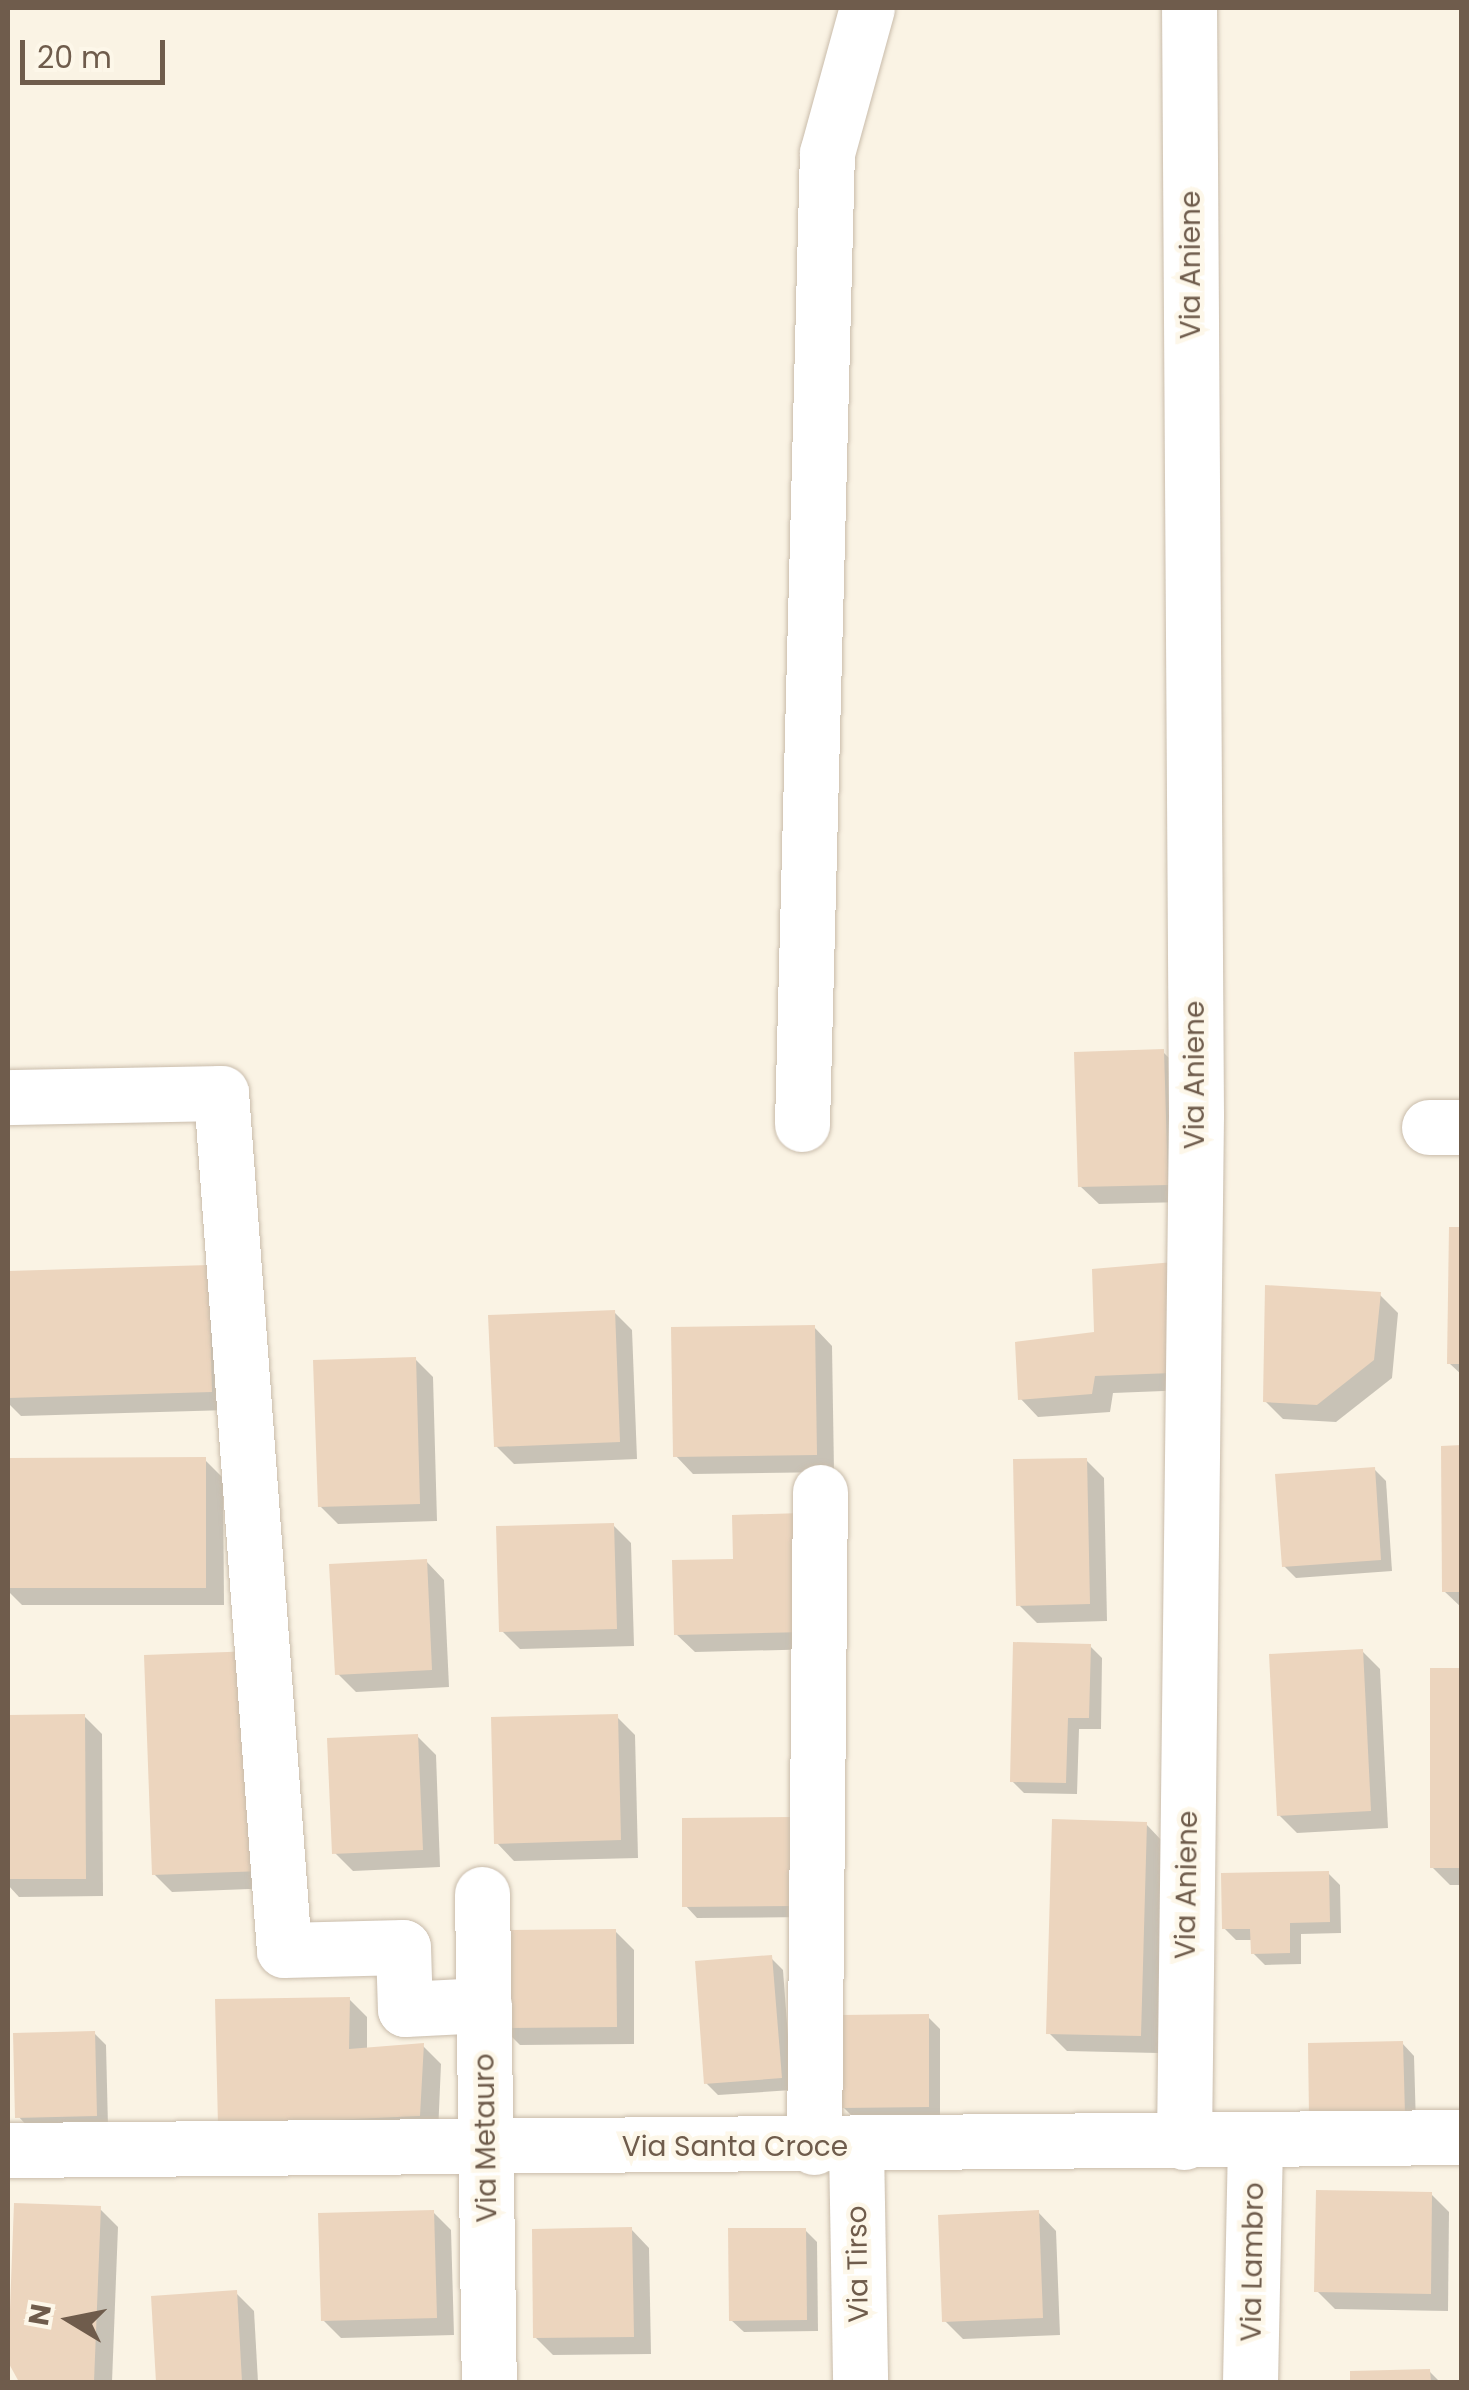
<!DOCTYPE html>
<html>
<head>
<meta charset="utf-8">
<style>
  body { margin:0 }
  #map { position:relative; width:1469px; height:2390px; overflow:hidden; background:#faf3e4; font-family:Poppins,sans-serif }
  div>[style] { position:absolute }
  [style*='--x'] { left:calc(var(--x)*1px); top:calc(var(--y)*1px); width:calc(var(--w)*1px); rotate:calc(var(--a)*1deg) }
  .shadow>* { inset:0; background:#0003 }
  .building>* { inset:0; background:#ecd5be }
  .roads { filter:drop-shadow(0 0 2px #c9bcab) drop-shadow(0 0 2px #c9bcab) }
  .minor>* { height:55px; margin:-27.5px; padding:0 27.5px; transform-origin:27.5px; border-radius:27.5px; background:#fff }
  span { translate:-50% -50%; white-space:nowrap; text-align:center; line-height:1.15; -webkit-text-stroke:9px #fdf7e9; paint-order:stroke }
  .street-label { font-size:28px; color:#6f5c4c }
  .frame { position:absolute; inset:0; border:10px solid #6f5c4c; pointer-events:none }
  .north { position:absolute; left:20px; top:2270px; width:100px; height:100px; -webkit-text-stroke:8px #fdf7e9; paint-order:stroke; rotate:280deg; font-size:28px; font-weight:700; line-height:40px; text-align:center; color:#6f5c4c }
  .north::after { content:''; display:block; margin:auto; width:35px; height:45px; background:#6f5c4c; clip-path:polygon(50% 0,100% 100%,50% 72%,0 100%) }
  .scale { position:absolute; left:20px; top:40px; width:145px; height:45px; box-sizing:border-box; border:5px solid #6f5c4c; border-top:0; padding-left:12px; font-size:30px; line-height:35px; white-space:nowrap; color:#6f5c4c; -webkit-text-stroke:8px #fdf7e9; paint-order:stroke }
</style>
</head>
<body>
<div id="map">
  <div class="shadow">
    <i style="clip-path:polygon(1163px 1052px,1181px 1070px,1185px 1202px,1099px 1204px,1080px 1186px)"></i>
    <i style="clip-path:polygon(1462px 1230px,1462px 1375px,1449px 1363px)"></i>
    <i style="clip-path:polygon(1173px 1265px,1189px 1390px,1113px 1393px,1110px 1412px,1038px 1417px,1020px 1398px)"></i>
    <i style="clip-path:polygon(208px 1268px,229px 1410px,21px 1416px,8px 1403px,8px 1274px)"></i>
    <i style="clip-path:polygon(1380px 1295px,1398px 1313px,1392px 1378px,1336px 1422px,1283px 1419px,1265px 1401px)"></i>
    <i style="clip-path:polygon(614px 1312px,632px 1330px,637px 1459px,514px 1464px,496px 1446px)"></i>
    <i style="clip-path:polygon(814px 1327px,832px 1346px,834px 1472px,693px 1474px,675px 1455px)"></i>
    <i style="clip-path:polygon(415px 1359px,433px 1377px,437px 1521px,338px 1524px,320px 1506px)"></i>
    <i style="clip-path:polygon(1462px 1448px,1462px 1608px,1444px 1591px)"></i>
    <i style="clip-path:polygon(205px 1460px,223px 1478px,224px 1605px,22px 1605px,8px 1591px,8px 1461px)"></i>
    <i style="clip-path:polygon(1086px 1460px,1104px 1478px,1107px 1621px,1037px 1623px,1019px 1605px)"></i>
    <i style="clip-path:polygon(1374px 1469px,1386px 1481px,1392px 1571px,1296px 1578px,1284px 1566px)"></i>
    <i style="clip-path:polygon(613px 1525px,631px 1543px,634px 1646px,520px 1649px,502px 1631px)"></i>
    <i style="clip-path:polygon(426px 1561px,444px 1580px,449px 1687px,356px 1692px,338px 1674px)"></i>
    <i style="clip-path:polygon(675px 1563px,822px 1649px,695px 1652px,676px 1634px)"></i>
    <i style="clip-path:polygon(1090px 1646px,1102px 1658px,1101px 1729px,1079px 1729px,1077px 1794px,1024px 1793px,1012px 1781px)"></i>
    <i style="clip-path:polygon(1362px 1651px,1380px 1669px,1388px 1828px,1297px 1833px,1279px 1815px)"></i>
    <i style="clip-path:polygon(254px 1654px,279px 1888px,172px 1892px,154px 1874px)"></i>
    <i style="clip-path:polygon(1462px 1671px,1462px 1885px,1450px 1885px,1432px 1867px)"></i>
    <i style="clip-path:polygon(84px 1716px,102px 1734px,103px 1896px,19px 1897px,8px 1885px,8px 1717px)"></i>
    <i style="clip-path:polygon(617px 1717px,635px 1735px,638px 1858px,514px 1861px,496px 1842px)"></i>
    <i style="clip-path:polygon(418px 1737px,436px 1755px,440px 1867px,353px 1871px,335px 1853px)"></i>
    <i style="clip-path:polygon(792px 1819px,805px 1917px,697px 1918px,685px 1905px)"></i>
    <i style="clip-path:polygon(1146px 1824px,1164px 1843px,1158px 2053px,1067px 2051px,1049px 2033px)"></i>
    <i style="clip-path:polygon(1328px 1873px,1340px 1885px,1341px 1933px,1301px 1934px,1301px 1964px,1265px 1965px,1253px 1953px,1253px 1940px,1236px 1940px,1224px 1928px)"></i>
    <i style="clip-path:polygon(615px 1931px,634px 1950px,634px 2044px,520px 2045px,502px 2027px)"></i>
    <i style="clip-path:polygon(771px 1958px,783px 1970px,792px 2090px,718px 2095px,706px 2083px)"></i>
    <i style="clip-path:polygon(349px 1999px,367px 2017px,367px 2050px,423px 2046px,441px 2064px,438px 2133px,239px 2142px)"></i>
    <i style="clip-path:polygon(928px 2017px,940px 2029px,940px 2118px,855px 2119px,843px 2107px)"></i>
    <i style="clip-path:polygon(94px 2033px,106px 2045px,108px 2127px,30px 2129px,18px 2116px)"></i>
    <i style="clip-path:polygon(1402px 2043px,1414px 2056px,1416px 2126px,1324px 2128px)"></i>
    <i style="clip-path:polygon(1431px 2194px,1449px 2212px,1448px 2311px,1335px 2309px,1317px 2291px)"></i>
    <i style="clip-path:polygon(100px 2209px,118px 2227px,112px 2382px,21px 2382px,10px 2361px)"></i>
    <i style="clip-path:polygon(433px 2212px,451px 2230px,454px 2335px,341px 2338px,323px 2320px)"></i>
    <i style="clip-path:polygon(1038px 2212px,1056px 2231px,1060px 2335px,963px 2339px,945px 2321px)"></i>
    <i style="clip-path:polygon(631px 2229px,649px 2248px,651px 2354px,553px 2355px,535px 2337px)"></i>
    <i style="clip-path:polygon(805px 2230px,817px 2242px,818px 2331px,744px 2332px,731px 2320px)"></i>
    <i style="clip-path:polygon(236px 2293px,254px 2311px,258px 2382px,158px 2382px,153px 2298px)"></i>
    <i style="clip-path:polygon(1429px 2371px,1440px 2382px,1353px 2382px,1353px 2373px)"></i>
  </div>
  <div class="building">
    <i style="clip-path:polygon(1164px 1049px,1168px 1185px,1078px 1187px,1074px 1052px)"></i>
    <i style="clip-path:polygon(1449px 1227px,1462px 1227px,1462px 1364px,1447px 1364px)"></i>
    <i style="clip-path:polygon(1174px 1262px,1172px 1373px,1095px 1376px,1092px 1394px,1018px 1400px,1015px 1342px,1094px 1332px,1092px 1269px)"></i>
    <i style="clip-path:polygon(209px 1265px,212px 1392px,8px 1398px,8px 1271px)"></i>
    <i style="clip-path:polygon(1265px 1285px,1381px 1292px,1374px 1360px,1317px 1405px,1263px 1402px)"></i>
    <i style="clip-path:polygon(615px 1310px,620px 1442px,494px 1447px,488px 1315px)"></i>
    <i style="clip-path:polygon(815px 1325px,817px 1455px,673px 1457px,671px 1327px)"></i>
    <i style="clip-path:polygon(416px 1357px,420px 1504px,318px 1507px,313px 1360px)"></i>
    <i style="clip-path:polygon(1462px 1445px,1462px 1592px,1442px 1592px,1441px 1446px)"></i>
    <i style="clip-path:polygon(206px 1457px,206px 1588px,8px 1588px,8px 1458px)"></i>
    <i style="clip-path:polygon(1087px 1458px,1090px 1604px,1016px 1606px,1013px 1459px)"></i>
    <i style="clip-path:polygon(1375px 1467px,1381px 1560px,1282px 1567px,1275px 1474px)"></i>
    <i style="clip-path:polygon(802px 1513px,805px 1632px,674px 1635px,672px 1560px,733px 1559px,732px 1515px)"></i>
    <i style="clip-path:polygon(614px 1523px,617px 1629px,499px 1632px,496px 1526px)"></i>
    <i style="clip-path:polygon(427px 1559px,432px 1670px,335px 1675px,329px 1564px)"></i>
    <i style="clip-path:polygon(1013px 1642px,1091px 1644px,1089px 1718px,1068px 1718px,1066px 1783px,1010px 1782px)"></i>
    <i style="clip-path:polygon(1363px 1649px,1371px 1811px,1277px 1816px,1269px 1654px)"></i>
    <i style="clip-path:polygon(255px 1651px,262px 1871px,152px 1875px,144px 1655px)"></i>
    <i style="clip-path:polygon(1430px 1668px,1462px 1668px,1462px 1868px,1430px 1868px)"></i>
    <i style="clip-path:polygon(85px 1714px,86px 1879px,8px 1879px,8px 1715px)"></i>
    <i style="clip-path:polygon(618px 1714px,621px 1840px,494px 1844px,491px 1717px)"></i>
    <i style="clip-path:polygon(418px 1734px,423px 1850px,332px 1854px,327px 1738px)"></i>
    <i style="clip-path:polygon(793px 1817px,794px 1906px,682px 1907px,682px 1818px)"></i>
    <i style="clip-path:polygon(1052px 1819px,1147px 1822px,1141px 2036px,1046px 2034px)"></i>
    <i style="clip-path:polygon(1329px 1871px,1330px 1922px,1290px 1923px,1290px 1953px,1251px 1954px,1250px 1929px,1222px 1929px,1221px 1873px)"></i>
    <i style="clip-path:polygon(616px 1929px,617px 2027px,500px 2028px,498px 1930px)"></i>
    <i style="clip-path:polygon(772px 1955px,782px 2078px,704px 2084px,695px 1961px)"></i>
    <i style="clip-path:polygon(350px 1997px,349px 2049px,424px 2043px,420px 2116px,218px 2125px,215px 1999px)"></i>
    <i style="clip-path:polygon(929px 2014px,929px 2107px,841px 2108px,840px 2015px)"></i>
    <i style="clip-path:polygon(95px 2031px,97px 2116px,15px 2118px,13px 2033px)"></i>
    <i style="clip-path:polygon(1403px 2041px,1405px 2115px,1309px 2117px,1308px 2043px)"></i>
    <i style="clip-path:polygon(1316px 2190px,1432px 2192px,1431px 2294px,1314px 2292px)"></i>
    <i style="clip-path:polygon(14px 2203px,101px 2206px,94px 2382px,19px 2382px,8px 2362px)"></i>
    <i style="clip-path:polygon(434px 2210px,437px 2318px,321px 2321px,318px 2213px)"></i>
    <i style="clip-path:polygon(1039px 2210px,1043px 2318px,942px 2322px,938px 2215px)"></i>
    <i style="clip-path:polygon(632px 2227px,634px 2337px,533px 2338px,532px 2229px)"></i>
    <i style="clip-path:polygon(728px 2228px,806px 2228px,807px 2320px,729px 2321px)"></i>
    <i style="clip-path:polygon(237px 2290px,242px 2382px,156px 2382px,151px 2296px)"></i>
    <i style="clip-path:polygon(1430px 2369px,1431px 2382px,1350px 2382px,1350px 2371px)"></i>
  </div>
  <div class="roads">
    <div class="minor">
      <i style="--x:8;--y:1097;--w:213;--a:-1.1"></i>
      <i style="--x:221;--y:1093;--w:859;--a:85.8"></i>
      <i style="--x:284;--y:1950;--w:119;--a:-1.4"></i>
      <i style="--x:403;--y:1947;--w:62;--a:88.2"></i>
      <i style="--x:405;--y:2009;--w:79;--a:-2.9"></i>
      <i style="--x:802;--y:1124;--w:971;--a:-88.53"></i>
      <i style="--x:827;--y:153;--w:150;--a:-74.6"></i>
      <i style="--x:1429;--y:1127;--w:33;--a:0"></i>
      <i style="--x:482;--y:1894;--w:488;--a:89.2"></i>
      <i style="--x:1184;--y:2142;--w:1027;--a:-89.33"></i>
      <i style="--x:1196;--y:1115;--w:1107;--a:-90.36"></i>
      <i style="--x:856;--y:2146;--w:236;--a:89"></i>
      <i style="--x:814;--y:2147;--w:655;--a:-89.48"></i>
      <i style="--x:8;--y:2150;--w:1454;--a:-0.51"></i>
      <i style="--x:1250;--y:2382;--w:241;--a:-88.8"></i>
    </div>
  </div>
  <div class="street-label">
    <span style="left:1191px;top:265px;rotate:-90deg">Via Aniene</span>
    <span style="left:1195px;top:1075px;rotate:-90deg">Via Aniene</span>
    <span style="left:1187px;top:1885px;rotate:-89deg">Via Aniene</span>
    <span style="left:486px;top:2138px;rotate:-91deg">Via Metauro</span>
    <span style="left:735px;top:2147px">Via Santa Croce</span>
    <span style="left:1253px;top:2262px;rotate:-89deg">Via Lambro</span>
    <span style="left:858px;top:2264px;rotate:-91deg">Via Tirso</span>
  </div>
  <div class="frame"></div>
  <div class="north">N</div>
  <div class="scale">20 m</div>
</div>
</body>
</html>
